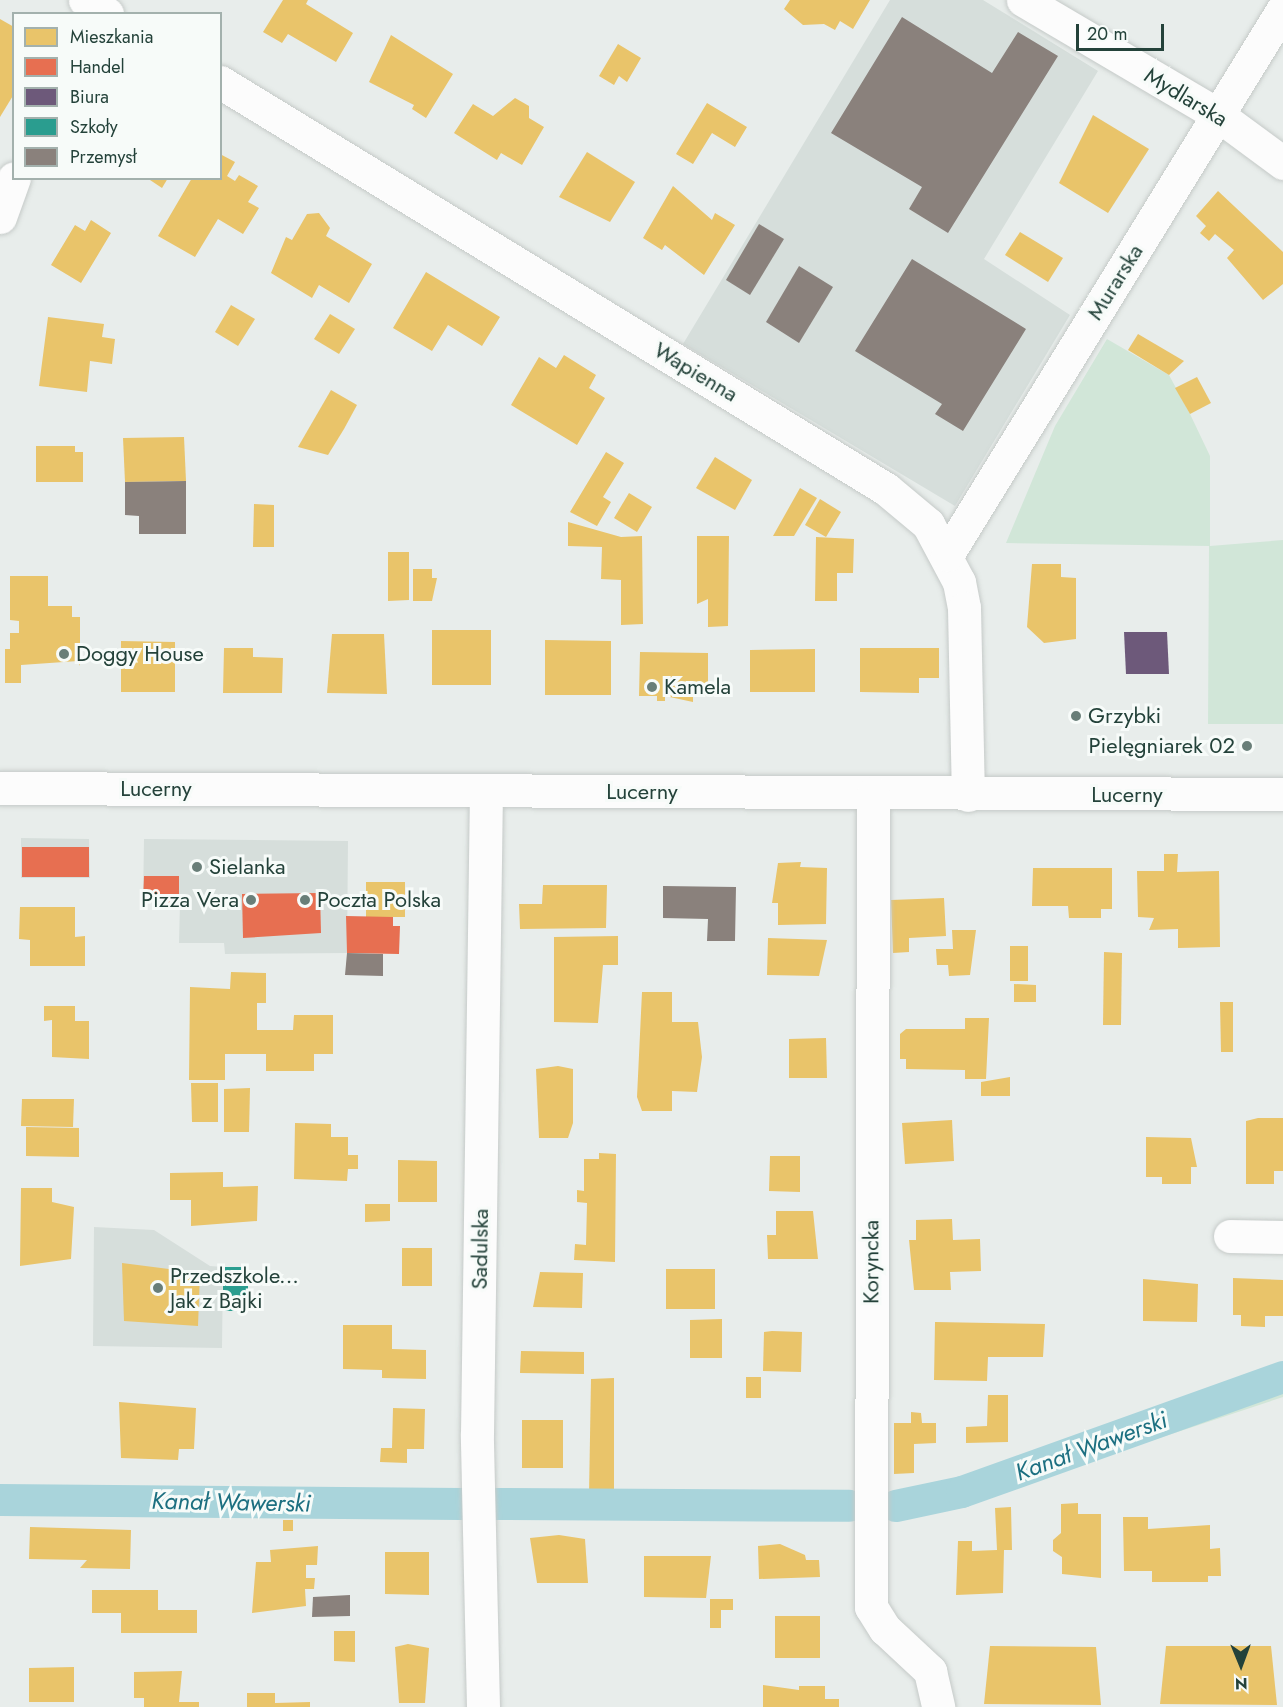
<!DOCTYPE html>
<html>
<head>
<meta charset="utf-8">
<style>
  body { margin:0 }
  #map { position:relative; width:1283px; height:1707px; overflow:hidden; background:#e8edeb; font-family:Jost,sans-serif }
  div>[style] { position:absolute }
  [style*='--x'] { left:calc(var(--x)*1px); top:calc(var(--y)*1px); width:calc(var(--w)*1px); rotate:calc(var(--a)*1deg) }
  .built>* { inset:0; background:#d6dedb }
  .green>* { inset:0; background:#d1e6d8 }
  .homes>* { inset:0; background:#e9c46a }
  .shops>* { inset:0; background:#e76f51 }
  .offices>* { inset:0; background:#6d597a }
  .schools>* { inset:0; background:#2a9d8f }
  .industry>* { inset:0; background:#8a817c }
  .canal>* { height:32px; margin:-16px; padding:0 16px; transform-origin:16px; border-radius:16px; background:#a9d4db }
  .roads { filter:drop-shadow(0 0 2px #c5cac8) drop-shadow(0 0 2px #c5cac8) }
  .minor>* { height:33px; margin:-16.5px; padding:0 16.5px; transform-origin:16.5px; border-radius:16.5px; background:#fcfcfc }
  .dots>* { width:16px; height:16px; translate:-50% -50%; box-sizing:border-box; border:3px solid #f7fbf9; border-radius:50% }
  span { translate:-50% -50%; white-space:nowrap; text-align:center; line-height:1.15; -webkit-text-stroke:6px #f7fbf9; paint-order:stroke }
  .street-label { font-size:22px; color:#24423a }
  .poi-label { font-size:22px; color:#24423a }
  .left { translate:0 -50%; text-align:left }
  .right { translate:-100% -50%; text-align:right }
  .water-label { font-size:24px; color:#1c6f80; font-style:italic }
  .legend { position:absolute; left:12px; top:12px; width:210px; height:168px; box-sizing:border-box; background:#f7fbf9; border:2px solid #a3b1ad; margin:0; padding:8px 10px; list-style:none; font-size:18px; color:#24423a }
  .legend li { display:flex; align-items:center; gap:12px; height:30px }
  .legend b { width:30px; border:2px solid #a3b1ad }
  .north { position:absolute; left:1211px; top:1635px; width:60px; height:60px; -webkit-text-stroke:4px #f7fbf9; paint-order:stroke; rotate:179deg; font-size:16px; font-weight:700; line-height:24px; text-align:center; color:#24423a }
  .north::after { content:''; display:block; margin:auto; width:21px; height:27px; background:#24423a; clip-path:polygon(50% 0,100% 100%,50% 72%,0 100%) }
  .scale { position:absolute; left:1076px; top:24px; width:88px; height:27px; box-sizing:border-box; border:3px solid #24423a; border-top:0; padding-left:8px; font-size:18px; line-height:21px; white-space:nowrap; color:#24423a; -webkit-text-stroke:4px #f7fbf9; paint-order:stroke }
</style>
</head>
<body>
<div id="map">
  <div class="built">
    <i style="clip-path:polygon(890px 0,983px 0,1098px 71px,984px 259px,1070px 315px,955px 506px,683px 344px)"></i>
    <i style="clip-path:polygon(21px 838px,89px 839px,90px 878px,21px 878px)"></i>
    <i style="clip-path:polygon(144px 839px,348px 841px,347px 953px,225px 954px,224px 943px,179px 943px,180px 903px,143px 902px)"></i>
    <i style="clip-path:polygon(94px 1227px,154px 1230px,210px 1266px,223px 1267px,222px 1348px,93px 1346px)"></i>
  </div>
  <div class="green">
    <i style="clip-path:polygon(1107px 339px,1169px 375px,1190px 414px,1210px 456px,1210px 546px,1283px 540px,1283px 724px,1208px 724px,1209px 546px,1006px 543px,1055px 426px)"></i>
    <i style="clip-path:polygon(1283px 1363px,1283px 1397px,963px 1503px,885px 1514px,885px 1496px,960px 1484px)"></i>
    <i style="clip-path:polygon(222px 1486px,462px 1491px,462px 1518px,0 1509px,0 1492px,221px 1492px)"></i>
    <i style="clip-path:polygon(850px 1493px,851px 1520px,502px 1516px,502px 1495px)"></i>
  </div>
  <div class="homes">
    <i style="clip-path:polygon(283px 0,308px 0,306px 4px,353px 33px,336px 62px,288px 34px,282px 43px,263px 32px)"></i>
    <i style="clip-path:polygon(790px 0,870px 0,853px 29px,840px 21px,835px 30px,824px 24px,803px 25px,784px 9px)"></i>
    <i style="clip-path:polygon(0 19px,14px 27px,14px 94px,0 117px)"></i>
    <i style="clip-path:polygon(391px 35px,453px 74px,426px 118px,412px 109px,414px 105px,369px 82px)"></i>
    <i style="clip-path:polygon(618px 44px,641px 58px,627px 82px,619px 76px,614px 85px,599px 76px)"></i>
    <i style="clip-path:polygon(515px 98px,529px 106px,529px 118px,544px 127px,522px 165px,501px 153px,497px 160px,454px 133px,473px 104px,493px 116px)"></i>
    <i style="clip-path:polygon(707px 103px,747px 127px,735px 147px,712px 133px,693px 164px,676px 154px)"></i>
    <i style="clip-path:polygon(1093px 115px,1149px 149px,1108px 213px,1059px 183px)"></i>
    <i style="clip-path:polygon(587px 152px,635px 182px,610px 222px,559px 197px)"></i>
    <i style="clip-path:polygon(220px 154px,235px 162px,227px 176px,235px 181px,239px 175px,258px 186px,248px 202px,259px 208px,243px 234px,218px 219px,195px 257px,158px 236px,192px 178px,220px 178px)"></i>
    <i style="clip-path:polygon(147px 178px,168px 178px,162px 188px)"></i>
    <i style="clip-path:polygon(673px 186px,712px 220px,715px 213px,735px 225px,704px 275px,665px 245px,662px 250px,643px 238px)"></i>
    <i style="clip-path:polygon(1218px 191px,1283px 252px,1283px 284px,1263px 300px,1227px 258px,1234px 250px,1215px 234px,1209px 241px,1200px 233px,1206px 226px,1196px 216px)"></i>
    <i style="clip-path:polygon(319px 213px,330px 228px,326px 236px,372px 264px,349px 303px,319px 285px,312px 298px,271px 273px,286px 237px,292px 240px,307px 214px)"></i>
    <i style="clip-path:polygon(91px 220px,111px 233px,81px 283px,51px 265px,75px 225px,85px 231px)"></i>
    <i style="clip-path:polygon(1020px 232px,1063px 258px,1048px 282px,1005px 255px)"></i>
    <i style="clip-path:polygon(426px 272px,500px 317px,482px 346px,448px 325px,432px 351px,393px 328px)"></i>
    <i style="clip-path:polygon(231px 305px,255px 319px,238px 346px,215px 332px)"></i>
    <i style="clip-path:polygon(330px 314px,355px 329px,339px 354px,314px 339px)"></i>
    <i style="clip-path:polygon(48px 317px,104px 324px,102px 337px,115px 339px,112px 364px,90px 361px,87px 392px,39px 386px)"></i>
    <i style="clip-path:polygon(1138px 334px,1184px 361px,1169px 375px,1128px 350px)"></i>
    <i style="clip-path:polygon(564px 355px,596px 375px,589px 388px,605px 398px,577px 445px,511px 405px,539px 357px,556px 368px)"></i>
    <i style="clip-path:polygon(1197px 377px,1211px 403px,1190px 414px,1175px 388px)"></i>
    <i style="clip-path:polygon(331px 390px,357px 405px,344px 429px,328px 455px,298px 447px)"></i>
    <i style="clip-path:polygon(184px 437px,186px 481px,125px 482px,123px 438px)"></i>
    <i style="clip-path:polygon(36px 446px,75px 446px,75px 452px,83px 452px,83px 482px,36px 482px)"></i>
    <i style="clip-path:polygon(606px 452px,624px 463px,603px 497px,611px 502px,597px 526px,570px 512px)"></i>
    <i style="clip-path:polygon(715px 457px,752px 480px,735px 510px,696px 488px)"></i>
    <i style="clip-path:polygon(800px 488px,817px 498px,794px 536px,773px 536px)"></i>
    <i style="clip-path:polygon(629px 493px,652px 507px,637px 532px,614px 518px)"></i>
    <i style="clip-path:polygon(820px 499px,841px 512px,826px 537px,805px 525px)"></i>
    <i style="clip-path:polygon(254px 504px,274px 505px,274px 547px,253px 547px)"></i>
    <i style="clip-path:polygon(568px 522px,621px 537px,642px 536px,643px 624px,621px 625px,621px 580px,601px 579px,602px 547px,568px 546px)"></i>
    <i style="clip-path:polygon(697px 536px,729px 536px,728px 626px,708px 627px,708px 599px,697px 604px)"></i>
    <i style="clip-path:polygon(816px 537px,854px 539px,853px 573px,837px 573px,837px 601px,815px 601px)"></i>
    <i style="clip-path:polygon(388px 552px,409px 552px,409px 600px,388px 601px)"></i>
    <i style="clip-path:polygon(1032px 564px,1061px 564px,1061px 577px,1076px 578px,1076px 639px,1044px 643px,1027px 627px)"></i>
    <i style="clip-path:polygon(413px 569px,432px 569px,432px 578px,437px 578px,432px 601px,413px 601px)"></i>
    <i style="clip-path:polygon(10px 576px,48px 576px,48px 606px,72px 606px,72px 617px,80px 617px,80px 666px,78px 661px,21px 665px,21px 683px,5px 683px,5px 649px,10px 649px,10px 633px,19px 633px,19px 621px,10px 620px)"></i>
    <i style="clip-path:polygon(432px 630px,491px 630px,491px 685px,432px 685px)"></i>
    <i style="clip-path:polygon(332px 634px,384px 634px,387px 694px,327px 693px)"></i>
    <i style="clip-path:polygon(545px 640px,611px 641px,611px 695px,545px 695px)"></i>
    <i style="clip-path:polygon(121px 641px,175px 642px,175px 692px,121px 692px)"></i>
    <i style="clip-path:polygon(224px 648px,253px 648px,253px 657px,283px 658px,282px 693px,223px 693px)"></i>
    <i style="clip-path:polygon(860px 648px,939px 648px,939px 678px,919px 678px,919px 693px,860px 692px)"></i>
    <i style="clip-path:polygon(815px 649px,815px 692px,750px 692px,750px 650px)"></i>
    <i style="clip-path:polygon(640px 652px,708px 653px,708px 696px,693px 696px,693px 702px,665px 696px,665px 701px,657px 701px,657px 696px,639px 696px)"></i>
    <i style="clip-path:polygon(1164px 854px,1178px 854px,1177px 872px,1219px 871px,1220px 947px,1178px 948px,1178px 929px,1149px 930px,1154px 918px,1138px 917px,1137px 871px,1164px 871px)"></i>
    <i style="clip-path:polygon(801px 862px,800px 867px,827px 868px,826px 924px,778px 925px,778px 903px,772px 903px,778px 863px)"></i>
    <i style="clip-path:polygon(1033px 868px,1112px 868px,1112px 909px,1101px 909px,1101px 918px,1069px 918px,1068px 906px,1032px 906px)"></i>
    <i style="clip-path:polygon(366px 882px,405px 882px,405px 917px,366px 917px)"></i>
    <i style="clip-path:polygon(543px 885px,607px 885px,606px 928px,520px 929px,519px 904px,542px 904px)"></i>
    <i style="clip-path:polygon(944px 898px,946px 936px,909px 938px,909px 952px,893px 953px,891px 900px)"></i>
    <i style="clip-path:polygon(20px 907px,75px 907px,75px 937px,85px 936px,85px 966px,30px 966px,30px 940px,19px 939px)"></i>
    <i style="clip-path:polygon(952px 930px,976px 930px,970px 975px,949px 976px,948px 965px,937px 965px,936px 949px,953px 949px)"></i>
    <i style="clip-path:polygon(618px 936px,618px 965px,603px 965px,598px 1023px,554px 1022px,554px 937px)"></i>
    <i style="clip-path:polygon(768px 938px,827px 940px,819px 976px,767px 975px)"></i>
    <i style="clip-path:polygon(1010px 946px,1028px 946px,1028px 981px,1010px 981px)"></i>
    <i style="clip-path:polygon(1104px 952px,1122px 953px,1121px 1025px,1103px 1025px)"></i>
    <i style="clip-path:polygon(231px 972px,266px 973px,266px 1003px,257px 1003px,257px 1030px,293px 1030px,294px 1015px,333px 1015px,333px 1054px,314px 1054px,314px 1071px,266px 1071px,266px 1054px,225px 1054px,225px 1080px,189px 1080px,190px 987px,230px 989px)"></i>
    <i style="clip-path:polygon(1014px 984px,1036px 985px,1036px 1002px,1014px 1002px)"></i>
    <i style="clip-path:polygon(642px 992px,672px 992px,672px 1022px,698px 1022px,702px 1057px,697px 1092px,672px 1091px,672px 1111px,642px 1111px,637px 1097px)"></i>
    <i style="clip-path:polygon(1220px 1002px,1233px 1002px,1233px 1052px,1221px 1052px)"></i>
    <i style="clip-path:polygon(44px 1006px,75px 1006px,75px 1021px,89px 1021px,89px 1059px,52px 1057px,52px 1020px,44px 1021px)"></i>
    <i style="clip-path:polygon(965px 1018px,989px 1018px,986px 1079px,965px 1079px,965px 1070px,906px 1069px,906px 1059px,900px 1059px,900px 1034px,906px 1029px,965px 1029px)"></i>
    <i style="clip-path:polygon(826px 1038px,827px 1078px,789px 1078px,789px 1039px)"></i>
    <i style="clip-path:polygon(558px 1066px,573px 1069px,573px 1123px,568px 1138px,539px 1138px,536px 1069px)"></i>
    <i style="clip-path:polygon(1010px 1077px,1010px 1096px,981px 1096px,981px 1082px)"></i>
    <i style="clip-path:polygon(191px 1083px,218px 1083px,218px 1122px,192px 1122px)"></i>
    <i style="clip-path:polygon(250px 1088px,249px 1132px,224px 1132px,224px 1089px)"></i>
    <i style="clip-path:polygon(22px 1099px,74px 1099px,73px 1127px,21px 1126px)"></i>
    <i style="clip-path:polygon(1258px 1118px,1283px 1118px,1283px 1171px,1274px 1171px,1274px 1184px,1246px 1184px,1246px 1121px)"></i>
    <i style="clip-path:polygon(952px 1120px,954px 1161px,905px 1164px,902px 1123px)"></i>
    <i style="clip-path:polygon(295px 1123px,331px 1124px,331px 1137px,348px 1137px,348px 1155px,358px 1155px,358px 1169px,348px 1169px,347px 1181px,294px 1179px)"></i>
    <i style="clip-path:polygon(26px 1127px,79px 1128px,79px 1157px,26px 1156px)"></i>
    <i style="clip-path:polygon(1146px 1137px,1191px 1138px,1197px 1167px,1191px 1167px,1191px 1184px,1162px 1184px,1162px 1177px,1146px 1177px)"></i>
    <i style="clip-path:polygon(599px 1153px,616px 1154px,615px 1262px,574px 1260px,575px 1244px,586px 1245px,587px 1203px,577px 1202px,577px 1190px,584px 1191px,584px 1159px,599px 1159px)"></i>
    <i style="clip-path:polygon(770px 1156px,800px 1156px,800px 1192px,769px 1191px)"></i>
    <i style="clip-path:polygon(398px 1160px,437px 1161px,437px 1202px,398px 1202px)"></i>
    <i style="clip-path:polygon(223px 1172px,223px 1187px,258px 1186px,257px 1221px,191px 1226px,191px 1200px,170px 1200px,170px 1173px)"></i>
    <i style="clip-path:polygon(21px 1188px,52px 1188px,52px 1202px,74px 1207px,71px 1259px,20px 1266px)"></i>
    <i style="clip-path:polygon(365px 1204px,390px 1204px,390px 1221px,365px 1222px)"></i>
    <i style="clip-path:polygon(776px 1211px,813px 1211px,818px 1259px,768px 1259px,767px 1235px,776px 1235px)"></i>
    <i style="clip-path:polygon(952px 1219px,953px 1240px,980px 1239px,981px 1271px,950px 1272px,951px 1290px,914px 1290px,909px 1240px,916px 1240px,916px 1220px)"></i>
    <i style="clip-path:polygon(402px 1248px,432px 1248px,432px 1286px,402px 1286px)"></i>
    <i style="clip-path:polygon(122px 1263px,200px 1273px,198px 1326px,124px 1321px)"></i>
    <i style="clip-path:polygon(666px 1269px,715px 1269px,715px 1309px,666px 1309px)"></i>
    <i style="clip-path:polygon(540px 1272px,583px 1273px,582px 1308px,533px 1307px)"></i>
    <i style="clip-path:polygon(1233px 1278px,1283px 1280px,1283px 1316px,1265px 1316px,1265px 1327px,1241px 1326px,1241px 1315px,1233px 1315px)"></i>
    <i style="clip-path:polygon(1143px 1279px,1198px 1284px,1197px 1322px,1143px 1321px)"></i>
    <i style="clip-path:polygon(722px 1319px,722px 1358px,690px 1358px,690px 1320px)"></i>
    <i style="clip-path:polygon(935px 1322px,1045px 1324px,1043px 1357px,988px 1357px,987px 1381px,934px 1380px)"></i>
    <i style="clip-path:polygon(343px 1325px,392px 1325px,392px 1349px,426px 1350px,426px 1379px,382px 1378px,382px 1370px,343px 1369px)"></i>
    <i style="clip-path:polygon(772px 1331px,802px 1332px,801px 1372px,763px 1371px,764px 1332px)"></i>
    <i style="clip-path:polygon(521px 1351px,584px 1352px,584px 1374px,520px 1373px)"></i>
    <i style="clip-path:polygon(746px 1377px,761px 1377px,761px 1398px,746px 1398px)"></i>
    <i style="clip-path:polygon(614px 1378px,614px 1495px,589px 1495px,591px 1379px)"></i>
    <i style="clip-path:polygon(988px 1395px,1008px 1395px,1008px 1442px,966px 1443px,966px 1427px,987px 1426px)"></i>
    <i style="clip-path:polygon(119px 1402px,196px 1408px,194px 1449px,179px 1449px,178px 1460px,121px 1458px)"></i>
    <i style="clip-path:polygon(393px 1408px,425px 1409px,424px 1449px,407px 1449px,407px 1463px,380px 1462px,381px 1448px,392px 1448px)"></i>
    <i style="clip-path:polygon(911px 1412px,921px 1413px,922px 1423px,936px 1423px,936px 1443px,914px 1444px,914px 1473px,894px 1474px,894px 1423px,911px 1423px)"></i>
    <i style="clip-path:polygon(522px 1420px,563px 1420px,563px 1468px,522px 1468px)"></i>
    <i style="clip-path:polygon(1078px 1503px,1078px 1514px,1101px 1514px,1101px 1578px,1062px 1574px,1062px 1557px,1053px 1551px,1053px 1540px,1061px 1533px,1061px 1504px)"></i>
    <i style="clip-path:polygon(1011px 1507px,1012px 1550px,1004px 1550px,1003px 1593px,956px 1595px,958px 1541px,972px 1541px,972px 1551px,997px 1550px,995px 1508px)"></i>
    <i style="clip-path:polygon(1123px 1517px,1148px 1517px,1148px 1529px,1210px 1525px,1210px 1549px,1220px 1548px,1221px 1576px,1208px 1576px,1208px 1582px,1152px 1582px,1152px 1571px,1124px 1571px)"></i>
    <i style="clip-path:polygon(283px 1520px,293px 1520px,293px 1531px,283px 1531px)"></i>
    <i style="clip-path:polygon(30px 1527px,131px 1530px,130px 1569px,80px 1568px,87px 1560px,29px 1559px)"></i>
    <i style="clip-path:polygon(559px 1535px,585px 1539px,588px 1583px,537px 1583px,530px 1538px)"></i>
    <i style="clip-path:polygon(780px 1544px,805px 1555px,806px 1560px,819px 1560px,820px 1577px,759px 1579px,758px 1546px)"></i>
    <i style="clip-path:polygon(318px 1546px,317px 1565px,306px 1565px,306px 1578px,315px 1578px,314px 1589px,305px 1589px,306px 1606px,252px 1613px,256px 1562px,271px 1562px,270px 1550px)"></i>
    <i style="clip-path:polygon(385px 1552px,429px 1552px,429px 1595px,385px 1594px)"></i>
    <i style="clip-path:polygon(644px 1556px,711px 1556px,706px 1598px,644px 1597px)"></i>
    <i style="clip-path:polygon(92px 1590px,158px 1590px,158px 1610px,197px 1610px,197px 1633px,121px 1633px,121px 1613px,92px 1613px)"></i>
    <i style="clip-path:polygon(710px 1599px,733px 1599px,733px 1610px,721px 1610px,721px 1628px,710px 1628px)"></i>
    <i style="clip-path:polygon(775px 1616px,820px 1616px,820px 1658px,775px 1658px)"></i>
    <i style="clip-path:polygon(334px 1631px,355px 1631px,355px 1662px,334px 1661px)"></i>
    <i style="clip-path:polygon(408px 1644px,429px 1648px,425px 1703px,399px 1703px,395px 1647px)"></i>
    <i style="clip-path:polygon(990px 1646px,1096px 1647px,1101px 1705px,984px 1704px)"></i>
    <i style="clip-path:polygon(1166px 1646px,1271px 1646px,1277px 1705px,1160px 1704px)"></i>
    <i style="clip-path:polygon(74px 1667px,74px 1702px,29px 1702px,29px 1668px)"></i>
    <i style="clip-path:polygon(182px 1671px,179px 1702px,199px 1702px,199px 1707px,144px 1707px,144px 1698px,134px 1698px,134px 1672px)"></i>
    <i style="clip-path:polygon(763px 1685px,799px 1690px,799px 1686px,825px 1686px,825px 1699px,839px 1699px,839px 1707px,763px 1707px)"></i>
    <i style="clip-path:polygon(247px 1693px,275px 1693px,275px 1703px,310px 1702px,310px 1707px,247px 1707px)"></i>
  </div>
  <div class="shops">
    <i style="clip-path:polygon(22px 847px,89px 847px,89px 877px,22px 877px)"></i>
    <i style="clip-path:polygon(144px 876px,179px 876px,179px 903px,143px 902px)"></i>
    <i style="clip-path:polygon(320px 893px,321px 933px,243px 938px,242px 894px)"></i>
    <i style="clip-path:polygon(346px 916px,393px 917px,393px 926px,400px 926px,399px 954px,347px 953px)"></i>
  </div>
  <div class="offices">
    <i style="clip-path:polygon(1124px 632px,1167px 632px,1169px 674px,1126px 674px)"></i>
  </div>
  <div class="schools">
    <i style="clip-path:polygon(223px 1267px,248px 1267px,248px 1311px,223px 1311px)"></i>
  </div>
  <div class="industry">
    <i style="clip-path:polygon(902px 17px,992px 73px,1018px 32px,1058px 56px,948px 233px,909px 209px,922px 187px,831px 133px)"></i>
    <i style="clip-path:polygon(759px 224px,784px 239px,750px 295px,726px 280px)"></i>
    <i style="clip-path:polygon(912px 259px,1026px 329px,963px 431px,935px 414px,942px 404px,855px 351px)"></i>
    <i style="clip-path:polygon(799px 266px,833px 287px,799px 343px,766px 322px)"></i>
    <i style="clip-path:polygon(186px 481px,186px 534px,139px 534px,139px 516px,125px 515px,125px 482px)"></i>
    <i style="clip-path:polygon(663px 886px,736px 887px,735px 941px,707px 941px,708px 919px,663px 918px)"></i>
    <i style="clip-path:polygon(347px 953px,383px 954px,383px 976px,345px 975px)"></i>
    <i style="clip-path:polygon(350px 1595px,350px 1616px,312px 1617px,313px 1597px)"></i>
  </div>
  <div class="canal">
    <i style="--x:0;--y:1500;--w:461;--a:0.5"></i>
    <i style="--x:497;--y:1504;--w:352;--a:0.3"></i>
    <i style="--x:896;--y:1506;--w:67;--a:-12"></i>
    <i style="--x:962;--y:1492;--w:341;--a:-19.7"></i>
  </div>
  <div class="roads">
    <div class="minor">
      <i style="--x:85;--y:0;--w:26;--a:32"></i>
      <i style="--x:1023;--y:0;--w:226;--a:30.5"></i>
      <i style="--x:1218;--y:115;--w:81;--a:36.4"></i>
      <i style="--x:220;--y:82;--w:781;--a:31.43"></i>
      <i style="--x:886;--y:489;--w:55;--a:39.8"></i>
      <i style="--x:928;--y:524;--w:66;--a:61.9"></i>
      <i style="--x:959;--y:582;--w:26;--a:79"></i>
      <i style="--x:964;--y:608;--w:187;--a:88.8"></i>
      <i style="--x:0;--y:217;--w:41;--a:-70.3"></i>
      <i style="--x:947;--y:555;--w:641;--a:-58.39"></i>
      <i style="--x:0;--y:788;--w:1283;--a:0.27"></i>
      <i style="--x:873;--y:793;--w:814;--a:90.14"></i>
      <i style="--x:871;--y:1607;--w:26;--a:58"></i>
      <i style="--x:885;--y:1629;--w:62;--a:43"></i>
      <i style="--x:930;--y:1671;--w:37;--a:77"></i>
      <i style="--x:1230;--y:1236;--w:53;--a:1.1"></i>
      <i style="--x:483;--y:1707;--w:273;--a:-91.3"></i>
      <i style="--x:477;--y:1434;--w:643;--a:-89.2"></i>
    </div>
  </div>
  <div class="dots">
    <i style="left:64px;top:654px;background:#697e78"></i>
    <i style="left:652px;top:687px;background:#697e78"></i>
    <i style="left:1076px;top:716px;background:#697e78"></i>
    <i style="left:1247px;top:746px;background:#697e78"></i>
    <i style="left:197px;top:867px;background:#697e78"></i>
    <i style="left:251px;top:900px;background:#697e78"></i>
    <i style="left:305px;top:900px;background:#697e78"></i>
    <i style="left:158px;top:1288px;background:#697e78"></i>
  </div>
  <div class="street-label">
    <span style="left:1186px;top:97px;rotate:31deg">Mydlarska</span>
    <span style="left:1115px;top:282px;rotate:-58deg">Murarska</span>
    <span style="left:696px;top:372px;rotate:31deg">Wapienna</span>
    <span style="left:156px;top:789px">Lucerny</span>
    <span style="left:642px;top:792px">Lucerny</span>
    <span style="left:1127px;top:795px">Lucerny</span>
    <span style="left:480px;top:1249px;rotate:-89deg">Sadulska</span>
    <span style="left:871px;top:1262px;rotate:-90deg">Koryncka</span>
  </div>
  <div class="poi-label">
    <span class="left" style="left:76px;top:654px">Doggy House</span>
    <span class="left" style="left:664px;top:687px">Kamela</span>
    <span class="left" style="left:1088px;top:716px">Grzybki</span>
    <span class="right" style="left:1235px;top:746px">Pielęgniarek 02</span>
    <span class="left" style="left:209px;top:867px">Sielanka</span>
    <span class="right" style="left:239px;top:900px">Pizza Vera</span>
    <span class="left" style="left:317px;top:900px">Poczta Polska</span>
    <span class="left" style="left:170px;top:1288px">Przedszkole...<br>Jak z Bajki</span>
  </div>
  <div class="water-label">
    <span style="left:1091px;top:1446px;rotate:-20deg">Kanał Wawerski</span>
    <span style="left:231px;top:1502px;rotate:1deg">Kanał Wawerski</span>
  </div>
  <ul class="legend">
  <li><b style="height:16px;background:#e9c46a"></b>Mieszkania</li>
  <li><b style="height:16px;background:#e76f51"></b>Handel</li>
  <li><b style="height:16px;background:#6d597a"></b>Biura</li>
  <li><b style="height:16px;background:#2a9d8f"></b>Szkoły</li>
  <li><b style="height:16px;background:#8a817c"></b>Przemysł</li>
  </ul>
  <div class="north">N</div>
  <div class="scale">20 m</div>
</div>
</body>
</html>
